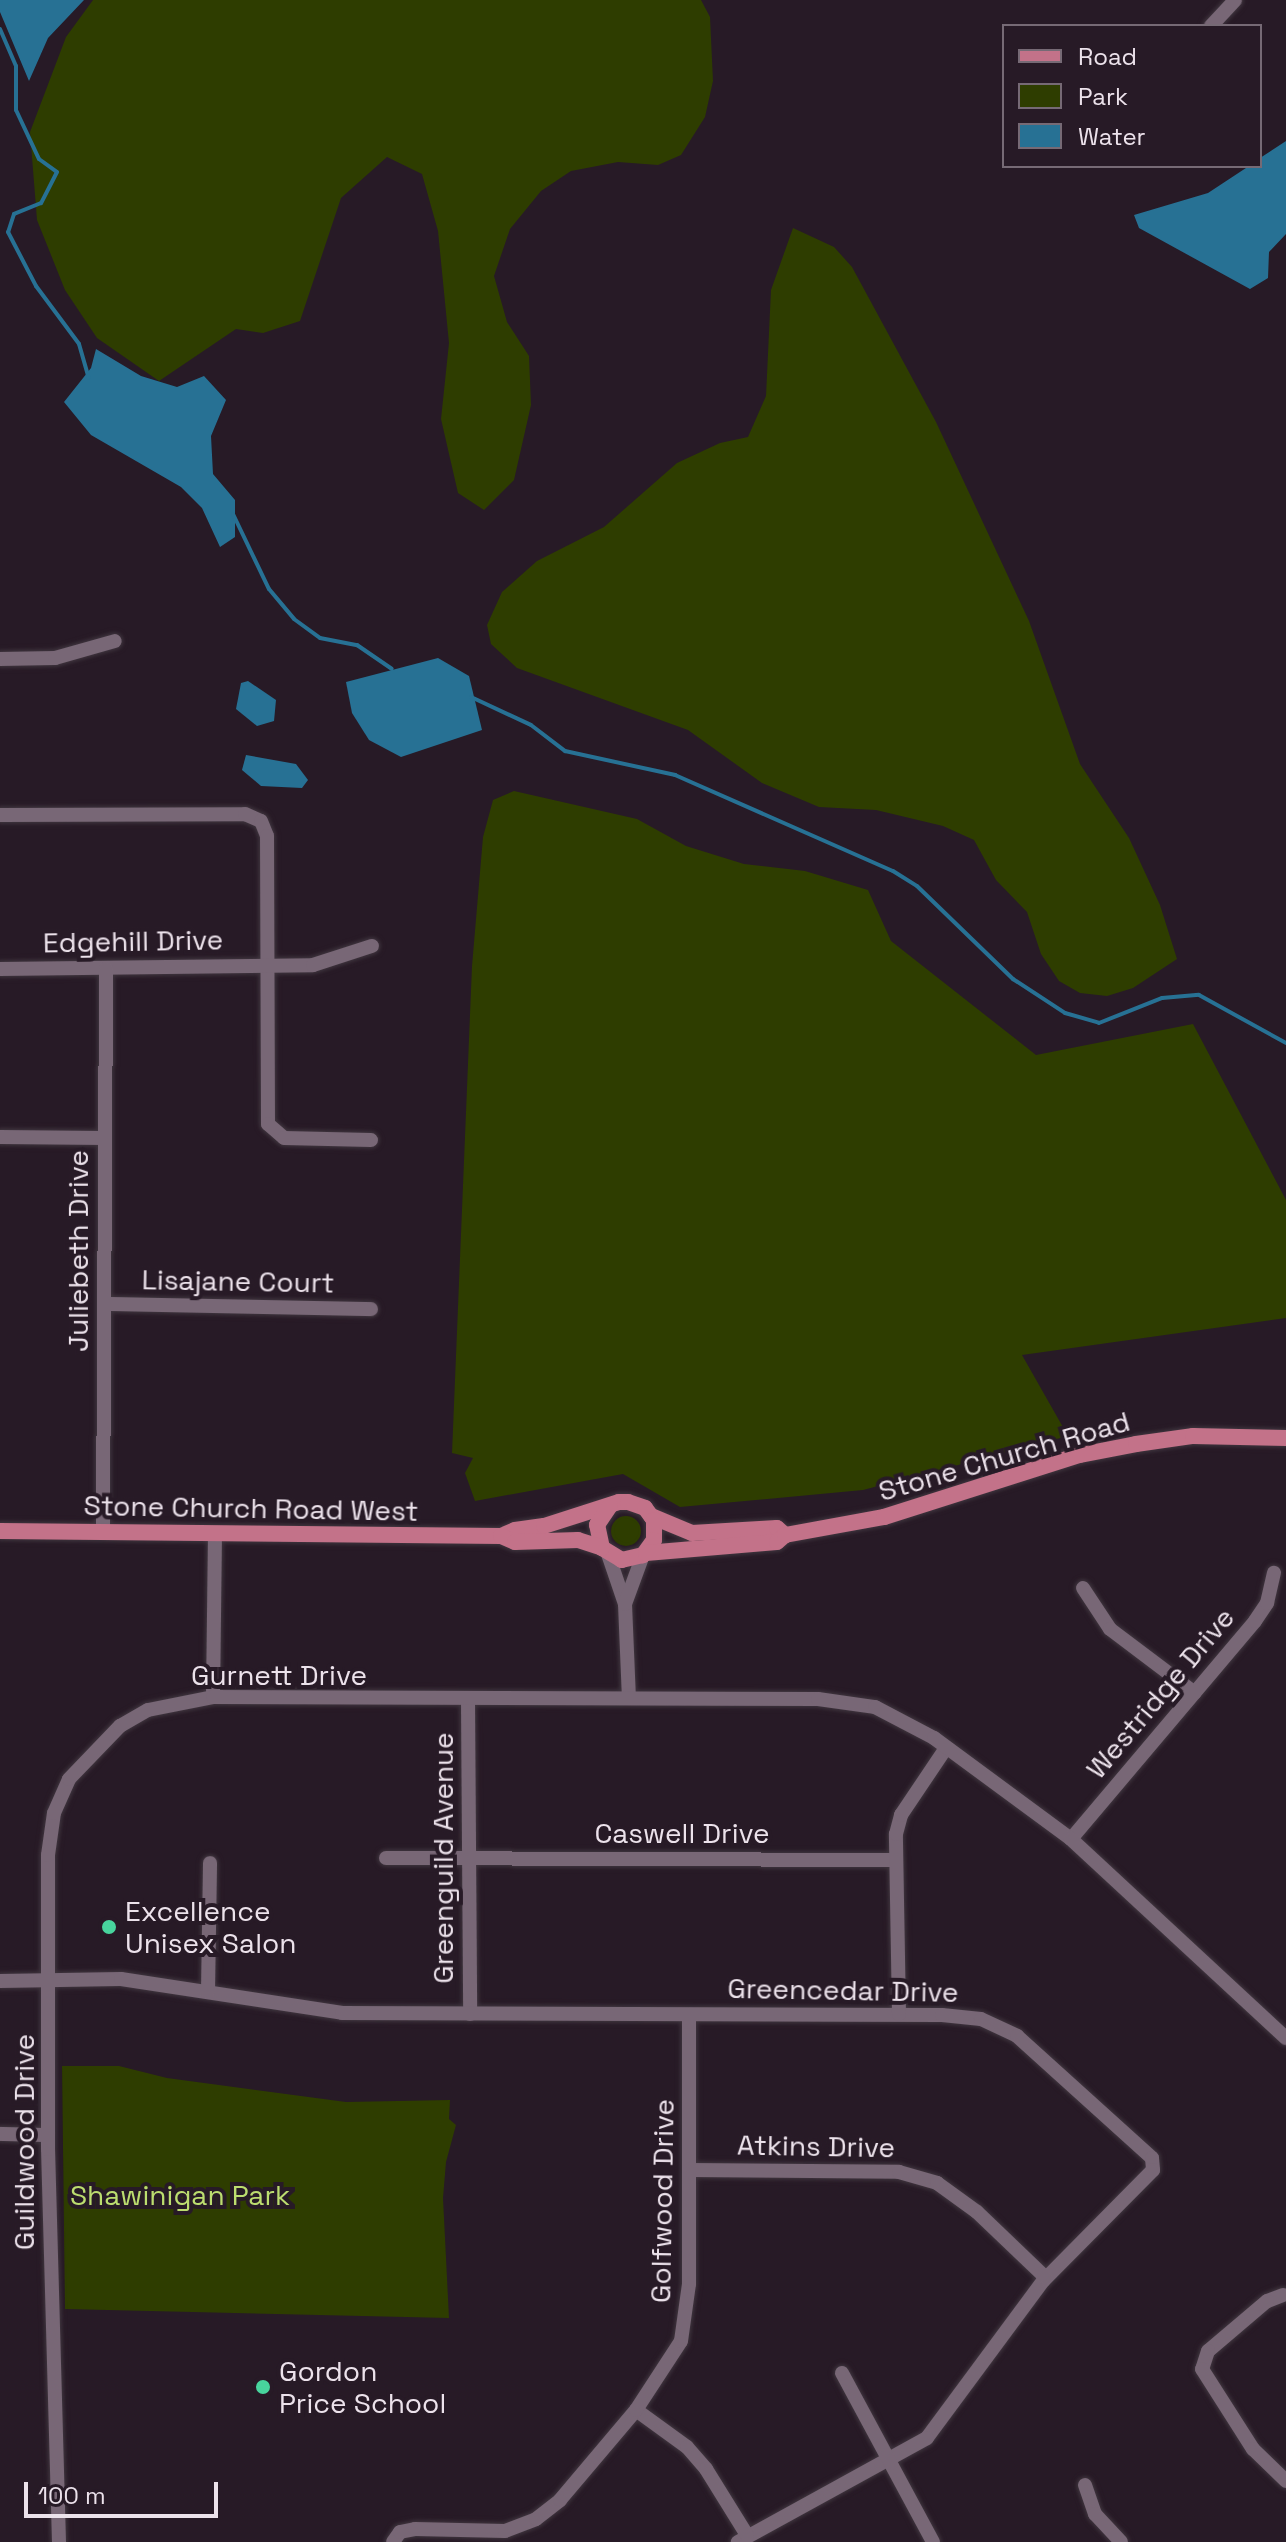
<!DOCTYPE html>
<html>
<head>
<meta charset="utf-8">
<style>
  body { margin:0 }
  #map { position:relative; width:1286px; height:2542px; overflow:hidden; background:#271a26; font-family:"Space Grotesk",sans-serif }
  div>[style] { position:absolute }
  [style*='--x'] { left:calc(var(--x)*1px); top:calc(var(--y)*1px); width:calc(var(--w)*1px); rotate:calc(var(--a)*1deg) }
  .green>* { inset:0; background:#2e3d00 }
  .round { border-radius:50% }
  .water>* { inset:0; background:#277194 }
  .stream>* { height:4px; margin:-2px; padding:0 2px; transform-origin:2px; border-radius:2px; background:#277194 }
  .roads { filter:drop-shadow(0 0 2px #40363f) drop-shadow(0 0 2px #40363f) }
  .minor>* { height:14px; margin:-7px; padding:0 7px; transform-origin:7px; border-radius:7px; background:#786776 }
  .major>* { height:16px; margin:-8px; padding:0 8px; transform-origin:8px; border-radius:8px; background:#c37289 }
  .dots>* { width:22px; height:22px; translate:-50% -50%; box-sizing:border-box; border:4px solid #271a26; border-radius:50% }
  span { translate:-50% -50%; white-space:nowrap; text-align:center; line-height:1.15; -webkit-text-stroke:8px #271a26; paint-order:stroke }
  .street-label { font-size:28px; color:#ece2eb }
  .poi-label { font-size:28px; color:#ece2eb }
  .left { translate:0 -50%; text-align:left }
  .park-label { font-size:28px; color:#bcdd6f }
  .legend { position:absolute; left:1002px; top:24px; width:260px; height:144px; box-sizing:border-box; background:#271a26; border:2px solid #766a75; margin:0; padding:10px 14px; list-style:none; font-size:24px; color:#ece2eb }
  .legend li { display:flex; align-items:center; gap:16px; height:40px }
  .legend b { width:40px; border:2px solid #766a75 }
  .scale { position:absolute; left:24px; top:2482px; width:194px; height:36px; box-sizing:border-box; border:4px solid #ece2eb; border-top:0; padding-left:10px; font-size:24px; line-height:28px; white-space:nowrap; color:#ece2eb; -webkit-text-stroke:6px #271a26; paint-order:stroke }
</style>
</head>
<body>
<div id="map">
  <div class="green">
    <i style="clip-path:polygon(93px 0,701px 0,710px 17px,713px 81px,705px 117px,681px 155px,658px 165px,618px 162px,571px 171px,541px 191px,510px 229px,494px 276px,507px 322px,529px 356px,531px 405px,514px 480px,484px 510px,458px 493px,441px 419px,449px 343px,438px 231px,422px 174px,387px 157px,341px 198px,300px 321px,263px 333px,236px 329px,159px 381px,97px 338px,65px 290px,37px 220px,30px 132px,66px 37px)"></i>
    <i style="clip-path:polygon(793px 228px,834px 247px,852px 267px,936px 422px,1029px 621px,1080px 764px,1129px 838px,1160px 905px,1177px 959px,1133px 988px,1107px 996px,1080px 993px,1059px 981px,1041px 954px,1027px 912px,996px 880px,974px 840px,943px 826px,876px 810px,819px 807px,762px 783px,688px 730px,517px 668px,491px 644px,487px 625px,502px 592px,537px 561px,604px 527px,677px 463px,720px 443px,748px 437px,766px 396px,771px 290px)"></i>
    <i style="clip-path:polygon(514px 791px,637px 819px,686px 846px,744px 864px,805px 871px,868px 890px,891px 941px,1036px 1055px,1193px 1024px,1286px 1200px,1286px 1318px,1022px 1355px,1068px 1436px,863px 1490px,680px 1507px,623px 1474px,475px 1501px,465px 1473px,473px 1458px,452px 1453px,472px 966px,483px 837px,493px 800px)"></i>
    <i class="round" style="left:611px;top:1516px;width:30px;height:30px"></i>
    <i style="clip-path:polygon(62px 2066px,119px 2066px,167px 2078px,346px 2102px,450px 2100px,449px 2119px,456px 2125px,446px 2162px,443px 2198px,449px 2318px,65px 2309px)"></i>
  </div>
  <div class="water">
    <i style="clip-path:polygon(0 0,84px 0,48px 38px,29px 81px,0 12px)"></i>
    <i style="clip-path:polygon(1286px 141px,1286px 234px,1269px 252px,1268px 278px,1250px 289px,1139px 228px,1134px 215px,1208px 193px,1249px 166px,1260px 166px,1260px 158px)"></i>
    <i style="clip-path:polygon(96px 349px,141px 376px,177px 387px,204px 376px,226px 400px,211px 436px,213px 474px,235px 500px,235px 537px,220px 547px,202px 508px,181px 487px,91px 435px,64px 402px,91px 368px)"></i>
    <i style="clip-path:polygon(438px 658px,469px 676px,482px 730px,401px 757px,369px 740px,352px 713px,346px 682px)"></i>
    <i style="clip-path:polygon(248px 681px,276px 700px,274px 721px,257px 726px,236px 709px,241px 683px)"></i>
    <i style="clip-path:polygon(246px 755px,296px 764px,308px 780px,302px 788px,261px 786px,242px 770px)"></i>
  </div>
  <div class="stream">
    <i style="--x:0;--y:29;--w:40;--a:66.6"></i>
    <i style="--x:16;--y:66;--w:44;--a:90"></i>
    <i style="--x:16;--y:110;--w:54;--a:64.9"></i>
    <i style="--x:39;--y:159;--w:22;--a:36"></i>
    <i style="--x:57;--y:172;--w:35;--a:117"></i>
    <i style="--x:41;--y:203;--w:29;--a:158"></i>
    <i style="--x:14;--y:214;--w:19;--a:108"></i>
    <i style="--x:8;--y:232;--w:61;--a:62.6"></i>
    <i style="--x:36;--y:286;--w:72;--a:53.4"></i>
    <i style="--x:79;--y:344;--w:35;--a:74"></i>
    <i style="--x:233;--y:514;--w:83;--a:64.4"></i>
    <i style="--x:269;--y:589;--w:39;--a:50"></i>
    <i style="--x:294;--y:619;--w:32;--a:36"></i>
    <i style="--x:320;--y:638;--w:38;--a:11"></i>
    <i style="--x:357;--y:645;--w:42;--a:34.4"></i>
    <i style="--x:471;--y:697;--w:66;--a:25"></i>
    <i style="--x:531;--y:725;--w:43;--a:37.4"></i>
    <i style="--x:565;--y:751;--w:113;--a:12.3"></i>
    <i style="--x:675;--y:775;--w:238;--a:23.8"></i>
    <i style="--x:893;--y:871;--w:28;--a:32"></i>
    <i style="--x:917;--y:886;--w:134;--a:44.1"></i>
    <i style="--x:1013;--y:979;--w:62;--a:33.2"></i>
    <i style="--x:1065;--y:1013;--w:35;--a:16"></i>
    <i style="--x:1099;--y:1023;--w:68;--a:-21.6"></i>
    <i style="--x:1162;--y:998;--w:37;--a:-5"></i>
    <i style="--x:1199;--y:995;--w:99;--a:28.9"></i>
  </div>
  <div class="roads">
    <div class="minor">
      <i style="--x:1211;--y:26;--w:35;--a:-47"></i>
      <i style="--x:0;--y:659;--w:55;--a:-1"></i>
      <i style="--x:55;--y:658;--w:62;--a:-15.8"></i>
      <i style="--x:0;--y:815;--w:245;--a:-0.2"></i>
      <i style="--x:245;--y:814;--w:17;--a:24"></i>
      <i style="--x:261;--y:821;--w:16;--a:68"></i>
      <i style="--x:267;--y:836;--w:288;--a:89.8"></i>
      <i style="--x:268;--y:1124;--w:21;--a:41"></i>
      <i style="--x:284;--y:1138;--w:87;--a:1.3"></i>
      <i style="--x:0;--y:969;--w:313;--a:-0.7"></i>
      <i style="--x:313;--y:965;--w:62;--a:-17.9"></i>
      <i style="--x:0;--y:1137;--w:105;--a:0.5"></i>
      <i style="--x:105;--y:1304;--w:266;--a:1.1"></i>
      <i style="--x:103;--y:1532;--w:563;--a:-89.69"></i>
      <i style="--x:608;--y:1554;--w:53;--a:71.2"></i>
      <i style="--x:625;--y:1604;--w:94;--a:87.6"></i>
      <i style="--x:1083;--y:1588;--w:49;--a:56.6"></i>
      <i style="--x:1110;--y:1629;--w:106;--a:37"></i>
      <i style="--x:625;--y:1604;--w:52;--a:-69.8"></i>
      <i style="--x:213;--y:1697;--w:162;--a:-89.3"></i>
      <i style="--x:468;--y:1701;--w:313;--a:89.6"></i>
      <i style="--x:1071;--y:1839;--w:285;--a:-49.8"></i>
      <i style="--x:1255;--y:1621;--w:22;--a:-56"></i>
      <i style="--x:1267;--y:1603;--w:31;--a:-77"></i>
      <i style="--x:386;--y:1858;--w:509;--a:0.23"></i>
      <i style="--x:0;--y:1981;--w:121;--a:-0.9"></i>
      <i style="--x:121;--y:1979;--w:224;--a:8.7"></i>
      <i style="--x:342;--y:2013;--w:600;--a:0.19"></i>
      <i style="--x:942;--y:2015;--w:39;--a:6"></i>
      <i style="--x:981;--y:2019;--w:40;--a:25"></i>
      <i style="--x:1017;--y:2036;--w:182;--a:42.1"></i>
      <i style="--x:1152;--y:2158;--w:12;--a:85"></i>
      <i style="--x:1153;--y:2170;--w:156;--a:134.7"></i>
      <i style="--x:1043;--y:2281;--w:195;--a:126.5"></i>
      <i style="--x:927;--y:2438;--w:216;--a:151.2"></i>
      <i style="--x:208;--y:1992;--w:129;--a:-89.1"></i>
      <i style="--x:899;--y:2014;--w:180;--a:-91"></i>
      <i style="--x:896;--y:1834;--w:20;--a:-75"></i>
      <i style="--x:901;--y:1815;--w:81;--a:-56.1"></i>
      <i style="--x:0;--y:2134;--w:48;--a:1.2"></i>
      <i style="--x:690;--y:2170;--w:209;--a:0.5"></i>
      <i style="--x:899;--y:2172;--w:40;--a:16"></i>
      <i style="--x:937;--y:2183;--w:49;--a:35.9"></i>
      <i style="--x:977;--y:2212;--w:95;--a:43.7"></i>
      <i style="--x:1283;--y:2295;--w:17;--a:159"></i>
      <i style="--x:1267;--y:2301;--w:77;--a:139.7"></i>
      <i style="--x:1208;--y:2351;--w:19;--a:108"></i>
      <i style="--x:1202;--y:2369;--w:95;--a:57.5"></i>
      <i style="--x:1253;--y:2449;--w:46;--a:44.1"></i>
      <i style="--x:842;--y:2373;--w:192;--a:61.7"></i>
      <i style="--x:636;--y:2410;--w:63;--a:36"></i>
      <i style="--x:687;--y:2447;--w:29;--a:49"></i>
      <i style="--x:706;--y:2469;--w:78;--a:58.2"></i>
      <i style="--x:1085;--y:2485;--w:31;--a:71"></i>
      <i style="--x:1095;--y:2514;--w:38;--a:47"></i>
      <i style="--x:59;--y:2542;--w:393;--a:-91.6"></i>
      <i style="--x:48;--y:2149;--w:294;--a:-90"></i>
      <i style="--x:48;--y:1855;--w:42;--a:-81.9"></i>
      <i style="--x:54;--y:1813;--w:37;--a:-66"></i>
      <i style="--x:69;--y:1779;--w:74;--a:-46.1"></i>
      <i style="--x:120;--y:1726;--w:32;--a:-30"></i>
      <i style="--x:148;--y:1710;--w:66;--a:-11.3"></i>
      <i style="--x:213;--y:1697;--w:605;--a:0.19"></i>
      <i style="--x:818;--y:1699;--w:58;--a:8"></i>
      <i style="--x:875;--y:1707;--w:67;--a:27.7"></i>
      <i style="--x:934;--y:1738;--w:170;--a:36.4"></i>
      <i style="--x:1071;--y:1839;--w:293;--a:42.8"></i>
      <i style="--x:393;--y:2542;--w:12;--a:-55"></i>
      <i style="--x:400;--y:2532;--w:15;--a:-11"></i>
      <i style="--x:415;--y:2529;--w:90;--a:1.3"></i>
      <i style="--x:505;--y:2531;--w:33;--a:-21"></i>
      <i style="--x:536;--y:2519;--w:31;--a:-38"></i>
      <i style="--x:560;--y:2500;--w:118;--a:-49.8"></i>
      <i style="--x:636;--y:2410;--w:82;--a:-56.9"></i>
      <i style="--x:681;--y:2341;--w:58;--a:-82"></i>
      <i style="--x:689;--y:2284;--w:269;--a:-90"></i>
    </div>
    <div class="major">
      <i style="--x:651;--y:1516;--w:44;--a:22.5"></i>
      <i style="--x:692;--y:1533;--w:85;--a:-3.4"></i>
      <i style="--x:777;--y:1528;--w:11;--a:41"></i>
      <i style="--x:0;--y:1531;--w:501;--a:0.57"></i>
      <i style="--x:501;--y:1536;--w:15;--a:-23"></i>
      <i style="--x:515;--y:1530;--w:29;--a:-8"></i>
      <i style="--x:544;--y:1526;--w:79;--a:-17.7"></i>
      <i style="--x:619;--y:1502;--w:9;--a:0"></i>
      <i style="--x:628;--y:1502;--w:18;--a:19"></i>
      <i style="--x:645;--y:1508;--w:15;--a:53"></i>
      <i style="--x:654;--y:1520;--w:20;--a:90"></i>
      <i style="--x:654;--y:1540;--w:19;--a:126"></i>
      <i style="--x:643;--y:1555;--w:22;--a:167"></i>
      <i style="--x:622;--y:1560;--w:23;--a:-149"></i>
      <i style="--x:602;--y:1548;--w:24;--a:-102"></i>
      <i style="--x:597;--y:1525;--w:23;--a:-56"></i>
      <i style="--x:501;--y:1536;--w:15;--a:23"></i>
      <i style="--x:515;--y:1542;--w:63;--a:-1.8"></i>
      <i style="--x:578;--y:1540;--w:25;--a:18"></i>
      <i style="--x:646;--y:1553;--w:131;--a:-4.8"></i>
      <i style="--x:777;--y:1542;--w:11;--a:-41"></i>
      <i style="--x:785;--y:1535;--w:101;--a:-10.3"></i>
      <i style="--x:884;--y:1517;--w:206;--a:-17.6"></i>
      <i style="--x:1080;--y:1455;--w:57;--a:-11.1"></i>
      <i style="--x:1136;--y:1444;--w:58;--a:-8"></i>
      <i style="--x:1193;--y:1436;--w:93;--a:1.2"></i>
    </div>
  </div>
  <div class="dots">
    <i style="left:109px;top:1927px;background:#48d49d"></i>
    <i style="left:263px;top:2387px;background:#48d49d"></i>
  </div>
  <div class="street-label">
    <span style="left:133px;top:941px;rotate:-1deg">Edgehill Drive</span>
    <span style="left:78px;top:1251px;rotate:-90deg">Juliebeth Drive</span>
    <span style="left:238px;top:1281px;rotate:1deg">Lisajane Court</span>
    <span style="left:1004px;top:1456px;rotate:-16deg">Stone Church Road</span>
    <span style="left:251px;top:1508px;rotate:1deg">Stone Church Road West</span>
    <span style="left:279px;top:1675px">Gurnett Drive</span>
    <span style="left:1160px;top:1693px;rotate:-50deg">Westridge Drive</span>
    <span style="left:682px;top:1833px">Caswell Drive</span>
    <span style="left:443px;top:1858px;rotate:-90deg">Greenguild Avenue</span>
    <span style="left:843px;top:1990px;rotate:1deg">Greencedar Drive</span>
    <span style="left:24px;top:2142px;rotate:-90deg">Guildwood Drive</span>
    <span style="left:816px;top:2146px;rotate:1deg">Atkins Drive</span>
    <span style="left:662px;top:2201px;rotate:-89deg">Golfwood Drive</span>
  </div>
  <div class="poi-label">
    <span class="left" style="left:125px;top:1927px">Excellence<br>Unisex Salon</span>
    <span class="left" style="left:279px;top:2387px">Gordon<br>Price School</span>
  </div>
  <div class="park-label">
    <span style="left:180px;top:2195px">Shawinigan Park</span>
  </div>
  <ul class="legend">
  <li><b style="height:10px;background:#c37289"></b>Road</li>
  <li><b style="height:22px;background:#2e3d00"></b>Park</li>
  <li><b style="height:22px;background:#277194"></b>Water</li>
  </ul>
  <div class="scale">100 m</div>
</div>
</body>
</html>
